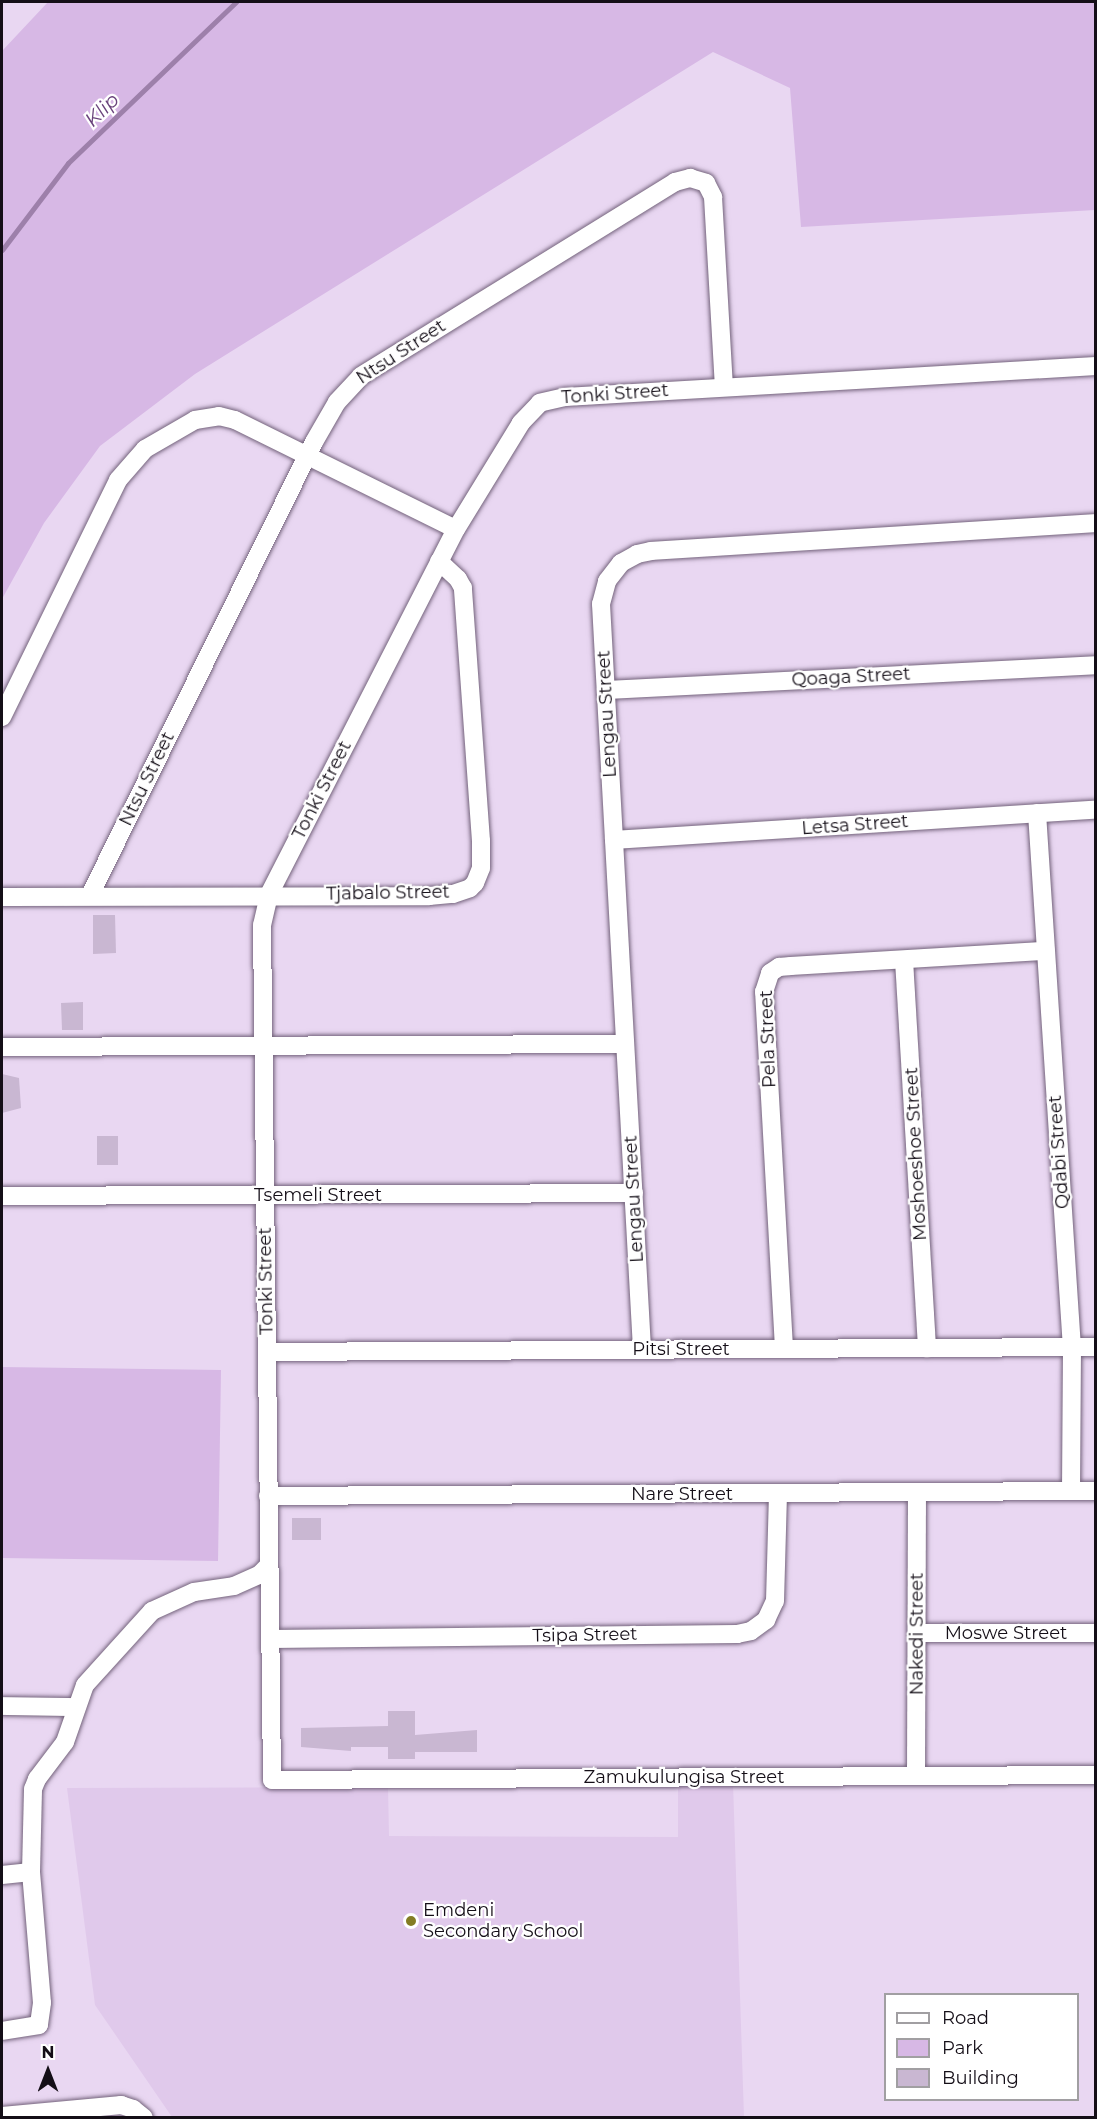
<!DOCTYPE html>
<html>
<head>
<meta charset="utf-8">
<style>
  body { margin:0 }
  #map { position:relative; width:1097px; height:2119px; overflow:hidden; background:#e9d7f2; font-family:Montserrat,sans-serif }
  div>[style] { position:absolute }
  [style*='--x'] { left:calc(var(--x)*1px); top:calc(var(--y)*1px); width:calc(var(--w)*1px); rotate:calc(var(--a)*1deg) }
  .built>* { inset:0; background:#e0c9eb }
  .green>* { inset:0; background:#d7b8e5 }
  .stream>* { height:5px; margin:-2.5px; padding:0 2.5px; transform-origin:2.5px; border-radius:2.5px; background:#9d80aa }
  .building>* { inset:0; background:#c9b7d2 }
  .roads { filter:drop-shadow(0 0 2px #73627b) drop-shadow(0 0 2px #73627b) }
  .minor>* { height:18px; margin:-9px; padding:0 9px; transform-origin:9px; border-radius:9px; background:#fff }
  .dots>* { width:16px; height:16px; translate:-50% -50%; box-sizing:border-box; border:3px solid #fff; border-radius:50% }
  span { translate:-50% -50%; white-space:nowrap; text-align:center; line-height:1.15; -webkit-text-stroke:4.5px #fff; paint-order:stroke }
  .street-label { font-size:18px; color:#140e17 }
  .poi-label { font-size:18px; color:#140e17 }
  .left { translate:0 -50%; text-align:left }
  .water-label { font-size:20px; color:#69427b; font-style:italic }
  .frame { position:absolute; inset:0; border:3px solid #140e17; pointer-events:none }
  .legend { position:absolute; left:884px; top:1993px; width:195px; height:108px; box-sizing:border-box; background:#fff; border:2px solid #a19fa2; margin:0; padding:8px 10px; list-style:none; font-size:18px; color:#140e17 }
  .legend li { display:flex; align-items:center; gap:12px; height:30px }
  .legend b { width:30px; border:2px solid #a19fa2 }
  .north { position:absolute; left:18px; top:2041px; width:60px; height:60px; -webkit-text-stroke:4px #fff; paint-order:stroke; rotate:0deg; font-size:16px; font-weight:700; line-height:24px; text-align:center; color:#140e17 }
  .north::after { content:''; display:block; margin:auto; width:21px; height:27px; background:#140e17; clip-path:polygon(50% 0,100% 100%,50% 72%,0 100%) }
</style>
</head>
<body>
<div id="map">
  <div class="built">
    <i style="clip-path:polygon(733px 1783px,744px 2117px,172px 2117px,95px 2005px,67px 1788px,388px 1787px,389px 1836px,678px 1837px,678px 1786px)"></i>
  </div>
  <div class="green">
    <i style="clip-path:polygon(48px 2px,1095px 2px,1095px 210px,801px 227px,790px 88px,713px 52px,195px 374px,100px 446px,44px 523px,2px 599px,2px 51px)"></i>
    <i style="clip-path:polygon(2px 1367px,221px 1370px,218px 1561px,2px 1558px)"></i>
  </div>
  <div class="stream">
    <i style="--x:2;--y:250;--w:109;--a:-52.8"></i>
    <i style="--x:68;--y:163;--w:233;--a:-43.8"></i>
  </div>
  <div class="building">
    <i style="clip-path:polygon(93px 915px,115px 915px,116px 953px,93px 954px)"></i>
    <i style="clip-path:polygon(83px 1002px,83px 1030px,62px 1030px,61px 1003px)"></i>
    <i style="clip-path:polygon(2px 1074px,19px 1078px,21px 1108px,2px 1113px)"></i>
    <i style="clip-path:polygon(97px 1136px,118px 1136px,118px 1165px,97px 1165px)"></i>
    <i style="clip-path:polygon(292px 1518px,321px 1518px,321px 1540px,292px 1540px)"></i>
    <i style="clip-path:polygon(388px 1711px,415px 1711px,415px 1735px,477px 1730px,477px 1752px,415px 1752px,415px 1759px,388px 1759px,388px 1747px,351px 1747px,351px 1751px,301px 1747px,301px 1728px,388px 1726px)"></i>
  </div>
  <div class="roads">
    <div class="minor">
      <i style="--x:1096;--y:366;--w:532;--a:176.66"></i>
      <i style="--x:565;--y:397;--w:26;--a:167"></i>
      <i style="--x:540;--y:403;--w:28;--a:134"></i>
      <i style="--x:521;--y:423;--w:124;--a:121.5"></i>
      <i style="--x:456;--y:529;--w:411;--a:117.1"></i>
      <i style="--x:269;--y:895;--w:31;--a:103"></i>
      <i style="--x:262;--y:925;--w:855;--a:89.33"></i>
      <i style="--x:272;--y:1780;--w:824;--a:-0.35"></i>
      <i style="--x:606;--y:690;--w:491;--a:-2.9"></i>
      <i style="--x:2;--y:717;--w:264;--a:-63.9"></i>
      <i style="--x:118;--y:480;--w:41;--a:-48.9"></i>
      <i style="--x:145;--y:449;--w:58;--a:-30.1"></i>
      <i style="--x:195;--y:420;--w:24;--a:-9"></i>
      <i style="--x:219;--y:416;--w:16;--a:14"></i>
      <i style="--x:235;--y:420;--w:246;--a:26.3"></i>
      <i style="--x:1037;--y:813;--w:536;--a:86.26"></i>
      <i style="--x:1072;--y:1348;--w:143;--a:90.4"></i>
      <i style="--x:614;--y:840;--w:483;--a:-3.6"></i>
      <i style="--x:90;--y:895;--w:505;--a:-63.69"></i>
      <i style="--x:314;--y:442;--w:46;--a:-60.1"></i>
      <i style="--x:337;--y:402;--w:35;--a:-47"></i>
      <i style="--x:361;--y:376;--w:369;--a:-31.7"></i>
      <i style="--x:675;--y:182;--w:16;--a:-15"></i>
      <i style="--x:690;--y:178;--w:17;--a:17"></i>
      <i style="--x:706;--y:183;--w:16;--a:63"></i>
      <i style="--x:713;--y:197;--w:189;--a:86.7"></i>
      <i style="--x:2;--y:897;--w:427;--a:-0.1"></i>
      <i style="--x:429;--y:896;--w:24;--a:-5"></i>
      <i style="--x:453;--y:894;--w:18;--a:-19"></i>
      <i style="--x:470;--y:888;--w:7;--a:-45"></i>
      <i style="--x:475;--y:883;--w:16;--a:-68"></i>
      <i style="--x:481;--y:868;--w:27;--a:-90"></i>
      <i style="--x:481;--y:841;--w:254;--a:-94.1"></i>
      <i style="--x:463;--y:588;--w:10;--a:-119"></i>
      <i style="--x:458;--y:579;--w:26;--a:-137"></i>
      <i style="--x:904;--y:960;--w:389;--a:86.6"></i>
      <i style="--x:2;--y:1047;--w:623;--a:-0.28"></i>
      <i style="--x:2;--y:1196;--w:632;--a:-0.27"></i>
      <i style="--x:784;--y:1348;--w:357;--a:-93.2"></i>
      <i style="--x:764;--y:992;--w:20;--a:-72"></i>
      <i style="--x:770;--y:973;--w:11;--a:-34"></i>
      <i style="--x:779;--y:967;--w:12;--a:-5"></i>
      <i style="--x:791;--y:966;--w:255;--a:-3.4"></i>
      <i style="--x:642;--y:1349;--w:746;--a:-93.15"></i>
      <i style="--x:601;--y:604;--w:24;--a:-75"></i>
      <i style="--x:607;--y:581;--w:23;--a:-52"></i>
      <i style="--x:621;--y:563;--w:18;--a:-29"></i>
      <i style="--x:637;--y:554;--w:14;--a:-12"></i>
      <i style="--x:651;--y:551;--w:446;--a:-3.6"></i>
      <i style="--x:267;--y:1352;--w:829;--a:-0.35"></i>
      <i style="--x:268;--y:1496;--w:828;--a:-0.35"></i>
      <i style="--x:917;--y:1633;--w:179;--a:0"></i>
      <i style="--x:270;--y:1639;--w:467;--a:-0.6"></i>
      <i style="--x:737;--y:1634;--w:14;--a:-12"></i>
      <i style="--x:751;--y:1631;--w:19;--a:-36"></i>
      <i style="--x:766;--y:1620;--w:21;--a:-65"></i>
      <i style="--x:775;--y:1601;--w:108;--a:-88.4"></i>
      <i style="--x:2;--y:1706;--w:74;--a:0.8"></i>
      <i style="--x:916;--y:1776;--w:284;--a:-89.8"></i>
      <i style="--x:31;--y:1872;--w:83;--a:-88.6"></i>
      <i style="--x:33;--y:1789;--w:11;--a:-68"></i>
      <i style="--x:37;--y:1779;--w:46;--a:-52.9"></i>
      <i style="--x:65;--y:1742;--w:60;--a:-70.7"></i>
      <i style="--x:85;--y:1685;--w:100;--a:-47.8"></i>
      <i style="--x:152;--y:1611;--w:46;--a:-24.3"></i>
      <i style="--x:194;--y:1592;--w:40;--a:-8.5"></i>
      <i style="--x:234;--y:1586;--w:27;--a:-24"></i>
      <i style="--x:259;--y:1575;--w:14;--a:-45"></i>
      <i style="--x:2;--y:1875;--w:29;--a:-6"></i>
      <i style="--x:31;--y:1872;--w:131;--a:85.2"></i>
      <i style="--x:42;--y:2003;--w:22;--a:98"></i>
      <i style="--x:39;--y:2025;--w:37;--a:171"></i>
      <i style="--x:2;--y:2116;--w:120;--a:-5.3"></i>
      <i style="--x:121;--y:2105;--w:13;--a:18"></i>
      <i style="--x:133;--y:2109;--w:14;--a:39"></i>
    </div>
  </div>
  <div class="dots">
    <i style="left:411px;top:1921px;background:#837c23"></i>
  </div>
  <div class="street-label">
    <span style="left:401px;top:352px;rotate:-33deg">Ntsu Street</span>
    <span style="left:615px;top:394px;rotate:-4deg">Tonki Street</span>
    <span style="left:851px;top:677px;rotate:-3deg">Qoaga Street</span>
    <span style="left:607px;top:714px;rotate:-93deg">Lengau Street</span>
    <span style="left:147px;top:779px;rotate:-64deg">Ntsu Street</span>
    <span style="left:322px;top:790px;rotate:-63deg">Tonki Street</span>
    <span style="left:855px;top:825px;rotate:-4deg">Letsa Street</span>
    <span style="left:388px;top:893px;rotate:-1deg">Tjabalo Street</span>
    <span style="left:768px;top:1039px;rotate:-92deg">Pela Street</span>
    <span style="left:1059px;top:1152px;rotate:-94deg">Qdabi Street</span>
    <span style="left:916px;top:1154px;rotate:-93deg">Moshoeshoe Street</span>
    <span style="left:318px;top:1195px">Tsemeli Street</span>
    <span style="left:634px;top:1199px;rotate:-93deg">Lengau Street</span>
    <span style="left:266px;top:1281px;rotate:-91deg">Tonki Street</span>
    <span style="left:681px;top:1349px">Pitsi Street</span>
    <span style="left:682px;top:1494px">Nare Street</span>
    <span style="left:1006px;top:1633px">Moswe Street</span>
    <span style="left:917px;top:1634px;rotate:-90deg">Nakedi Street</span>
    <span style="left:585px;top:1635px;rotate:-1deg">Tsipa Street</span>
    <span style="left:684px;top:1777px">Zamukulungisa Street</span>
  </div>
  <div class="poi-label">
    <span class="left" style="left:423px;top:1921px">Emdeni<br>Secondary School</span>
  </div>
  <div class="water-label">
    <span style="left:102px;top:110px;rotate:-44deg">Klip</span>
  </div>
  <div class="frame"></div>
  <ul class="legend">
  <li><b style="height:8px;background:#fff"></b>Road</li>
  <li><b style="height:16px;background:#d7b8e5"></b>Park</li>
  <li><b style="height:16px;background:#c9b7d2"></b>Building</li>
  </ul>
  <div class="north">N</div>
</div>
</body>
</html>
